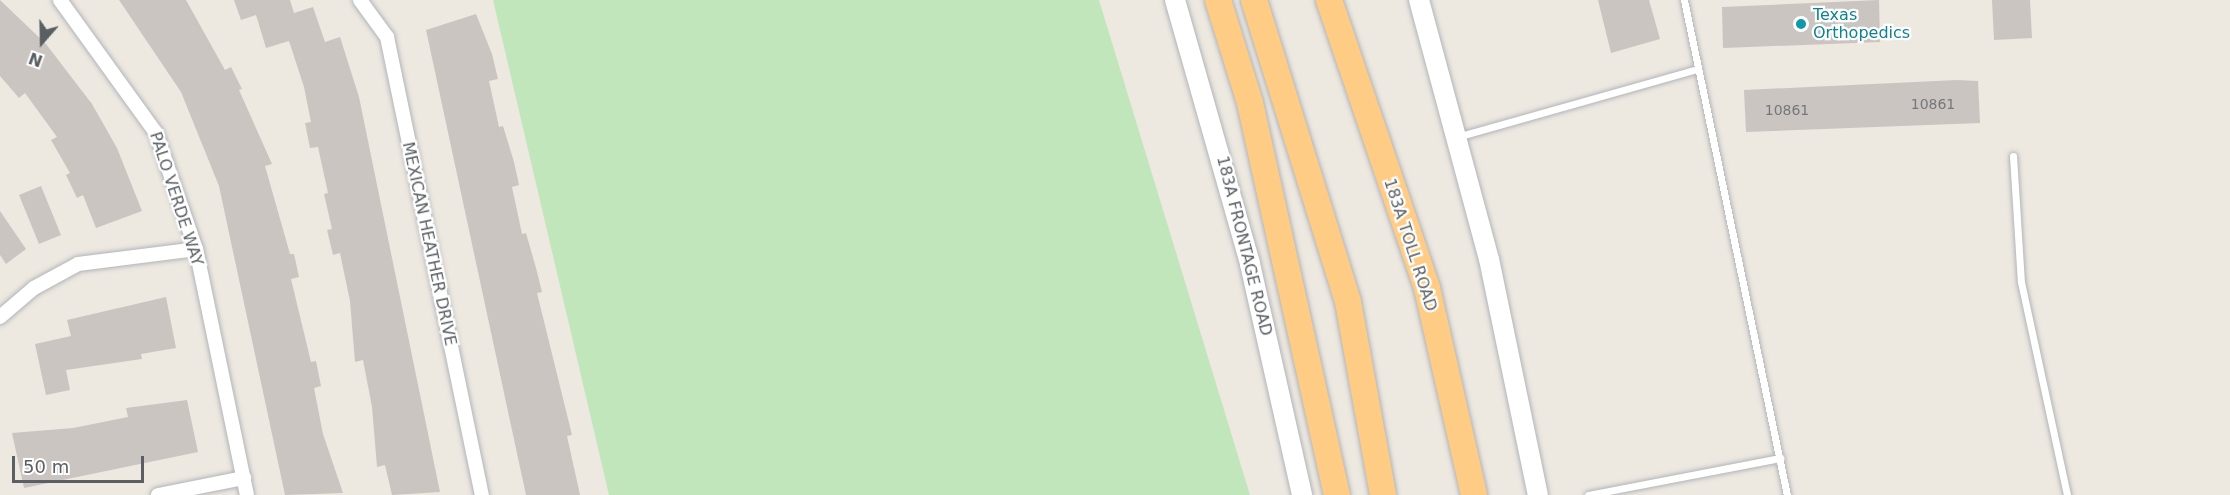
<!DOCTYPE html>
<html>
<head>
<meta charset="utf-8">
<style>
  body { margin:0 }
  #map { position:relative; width:2230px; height:495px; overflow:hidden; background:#ede8e0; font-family:"DejaVu Sans",sans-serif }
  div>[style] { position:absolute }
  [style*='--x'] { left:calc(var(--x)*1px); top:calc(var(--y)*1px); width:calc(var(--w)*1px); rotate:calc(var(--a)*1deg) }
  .green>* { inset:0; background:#c2e6bb }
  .building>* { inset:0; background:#cac5c0 }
  .roads { filter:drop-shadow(0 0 2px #b1b5b9) drop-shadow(0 0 2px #b1b5b9) }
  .lane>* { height:7px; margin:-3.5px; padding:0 3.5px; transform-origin:3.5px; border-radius:3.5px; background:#fff }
  .street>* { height:14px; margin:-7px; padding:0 7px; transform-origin:7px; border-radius:7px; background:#fff }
  .secondary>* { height:20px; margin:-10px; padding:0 10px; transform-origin:10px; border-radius:10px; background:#fff }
  .highway>* { height:26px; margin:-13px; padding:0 13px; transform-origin:13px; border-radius:13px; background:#ffcc85 }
  .dots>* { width:16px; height:16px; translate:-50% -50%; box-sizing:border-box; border:3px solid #fff; border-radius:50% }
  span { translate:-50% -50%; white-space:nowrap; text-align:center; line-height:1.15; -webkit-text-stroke:4.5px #fff; paint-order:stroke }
  .number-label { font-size:14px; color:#75787a }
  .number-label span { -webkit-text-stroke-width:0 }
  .culture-label { font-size:16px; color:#0d838f }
  .left { translate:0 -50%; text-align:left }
  .street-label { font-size:16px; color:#595f62 }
  .north { position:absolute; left:12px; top:12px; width:60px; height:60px; -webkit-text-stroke:4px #fff; paint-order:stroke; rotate:200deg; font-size:16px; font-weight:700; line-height:24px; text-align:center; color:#595f62 }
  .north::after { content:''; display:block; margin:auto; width:21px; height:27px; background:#595f62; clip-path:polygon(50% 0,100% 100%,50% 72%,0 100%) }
  .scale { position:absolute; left:12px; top:456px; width:132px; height:27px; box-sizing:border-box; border:3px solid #595f62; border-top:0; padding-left:8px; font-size:18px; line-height:21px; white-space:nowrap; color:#595f62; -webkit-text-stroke:4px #fff; paint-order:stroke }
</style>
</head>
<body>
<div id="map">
  <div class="green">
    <i style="clip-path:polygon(493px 0,1099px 0,1250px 495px,609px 495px)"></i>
  </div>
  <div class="building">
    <i style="clip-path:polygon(0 0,46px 44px,92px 104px,117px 148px,142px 211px,96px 228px,83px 195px,77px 198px,66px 175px,70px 173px,51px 140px,57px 137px,25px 93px,19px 98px,0 76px)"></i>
    <i style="clip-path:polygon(119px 0,186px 0,225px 70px,231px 67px,242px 89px,239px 90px,272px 164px,265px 166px,290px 254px,294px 254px,299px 277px,291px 279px,311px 362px,316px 361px,321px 386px,314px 388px,323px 434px,343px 493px,285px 495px,219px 186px,181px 92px)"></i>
    <i style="clip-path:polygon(234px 0,290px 0,294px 13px,313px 7px,325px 42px,340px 37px,359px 97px,440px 492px,392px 495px,385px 465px,377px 467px,372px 407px,363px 360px,355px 362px,350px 301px,340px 253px,333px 255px,327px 230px,332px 229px,324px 194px,328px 193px,318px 147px,310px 148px,305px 123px,311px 122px,304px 87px,289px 41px,266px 48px,256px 15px,241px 20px)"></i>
    <i style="clip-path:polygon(1598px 0,1649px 0,1660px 39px,1611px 53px)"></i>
    <i style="clip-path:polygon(1879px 0,1880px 42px,1723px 48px,1722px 7px)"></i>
    <i style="clip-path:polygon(1992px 0,2030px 0,2032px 38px,1994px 40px)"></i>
    <i style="clip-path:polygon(476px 14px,492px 54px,498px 79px,489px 81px,499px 127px,503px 126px,514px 162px,519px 185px,512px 187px,522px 234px,526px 233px,536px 268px,542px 292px,537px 293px,572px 435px,567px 436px,580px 495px,526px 495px,518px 458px,426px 30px)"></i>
    <i style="clip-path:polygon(1957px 80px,1978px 81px,1980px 123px,1746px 132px,1744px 90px)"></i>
    <i style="clip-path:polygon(41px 186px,61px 235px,39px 244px,19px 195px)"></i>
    <i style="clip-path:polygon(0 211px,26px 249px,6px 264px,0 255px)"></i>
    <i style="clip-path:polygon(166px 297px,176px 348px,141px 354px,142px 359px,66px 370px,70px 390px,46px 395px,35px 344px,71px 336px,67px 320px)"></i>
    <i style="clip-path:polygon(187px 400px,198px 452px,24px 488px,12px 433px,73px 428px,128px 417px,126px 408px)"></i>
  </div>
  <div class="roads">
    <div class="lane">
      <i style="--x:1684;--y:0;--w:506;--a:78.25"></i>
      <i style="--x:1457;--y:137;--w:249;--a:-15.8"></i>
      <i style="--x:2013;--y:156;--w:126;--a:86.4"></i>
      <i style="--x:2021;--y:282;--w:218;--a:77.8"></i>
      <i style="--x:1588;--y:495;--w:196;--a:-10.9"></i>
    </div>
    <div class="street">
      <i style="--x:60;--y:0;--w:164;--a:54.2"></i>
      <i style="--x:156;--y:133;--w:123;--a:71"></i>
      <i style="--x:196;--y:249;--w:251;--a:78.3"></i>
      <i style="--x:360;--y:0;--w:46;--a:53.9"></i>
      <i style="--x:387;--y:37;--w:468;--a:78.3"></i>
      <i style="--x:0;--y:317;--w:45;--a:-40.5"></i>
      <i style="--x:34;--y:288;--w:50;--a:-28.6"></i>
      <i style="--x:78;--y:264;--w:119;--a:-7.2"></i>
      <i style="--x:158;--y:495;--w:88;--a:-11.2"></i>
    </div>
    <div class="secondary">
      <i style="--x:1175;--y:0;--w:274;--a:74.1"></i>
      <i style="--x:1250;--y:264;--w:237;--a:77.3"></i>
      <i style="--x:1419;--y:0;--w:268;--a:74.9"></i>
      <i style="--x:1489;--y:259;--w:241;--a:78.3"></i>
    </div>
    <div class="highway">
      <i style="--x:1218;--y:0;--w:108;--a:72.7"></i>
      <i style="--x:1250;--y:103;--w:402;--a:77.5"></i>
      <i style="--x:1254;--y:0;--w:316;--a:72.7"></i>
      <i style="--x:1348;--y:302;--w:196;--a:79.7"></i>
      <i style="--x:1329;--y:0;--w:304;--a:71.2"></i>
      <i style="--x:1427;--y:288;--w:212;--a:77.2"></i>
    </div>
  </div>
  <div class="dots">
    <i style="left:1801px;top:24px;background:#0f9aa8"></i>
  </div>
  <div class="number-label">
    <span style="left:1933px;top:104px">10861</span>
    <span style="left:1787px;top:110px">10861</span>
  </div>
  <div class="culture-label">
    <span class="left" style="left:1813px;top:24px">Texas<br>Orthopedics</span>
  </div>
  <div class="street-label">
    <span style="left:176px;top:199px;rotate:72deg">PALO VERDE WAY</span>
    <span style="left:429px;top:244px;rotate:78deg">MEXICAN HEATHER DRIVE</span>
    <span style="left:1410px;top:245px;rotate:72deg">183A TOLL ROAD</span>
    <span style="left:1244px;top:246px;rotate:76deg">183A FRONTAGE ROAD</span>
  </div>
  <div class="north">N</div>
  <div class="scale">50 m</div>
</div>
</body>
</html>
